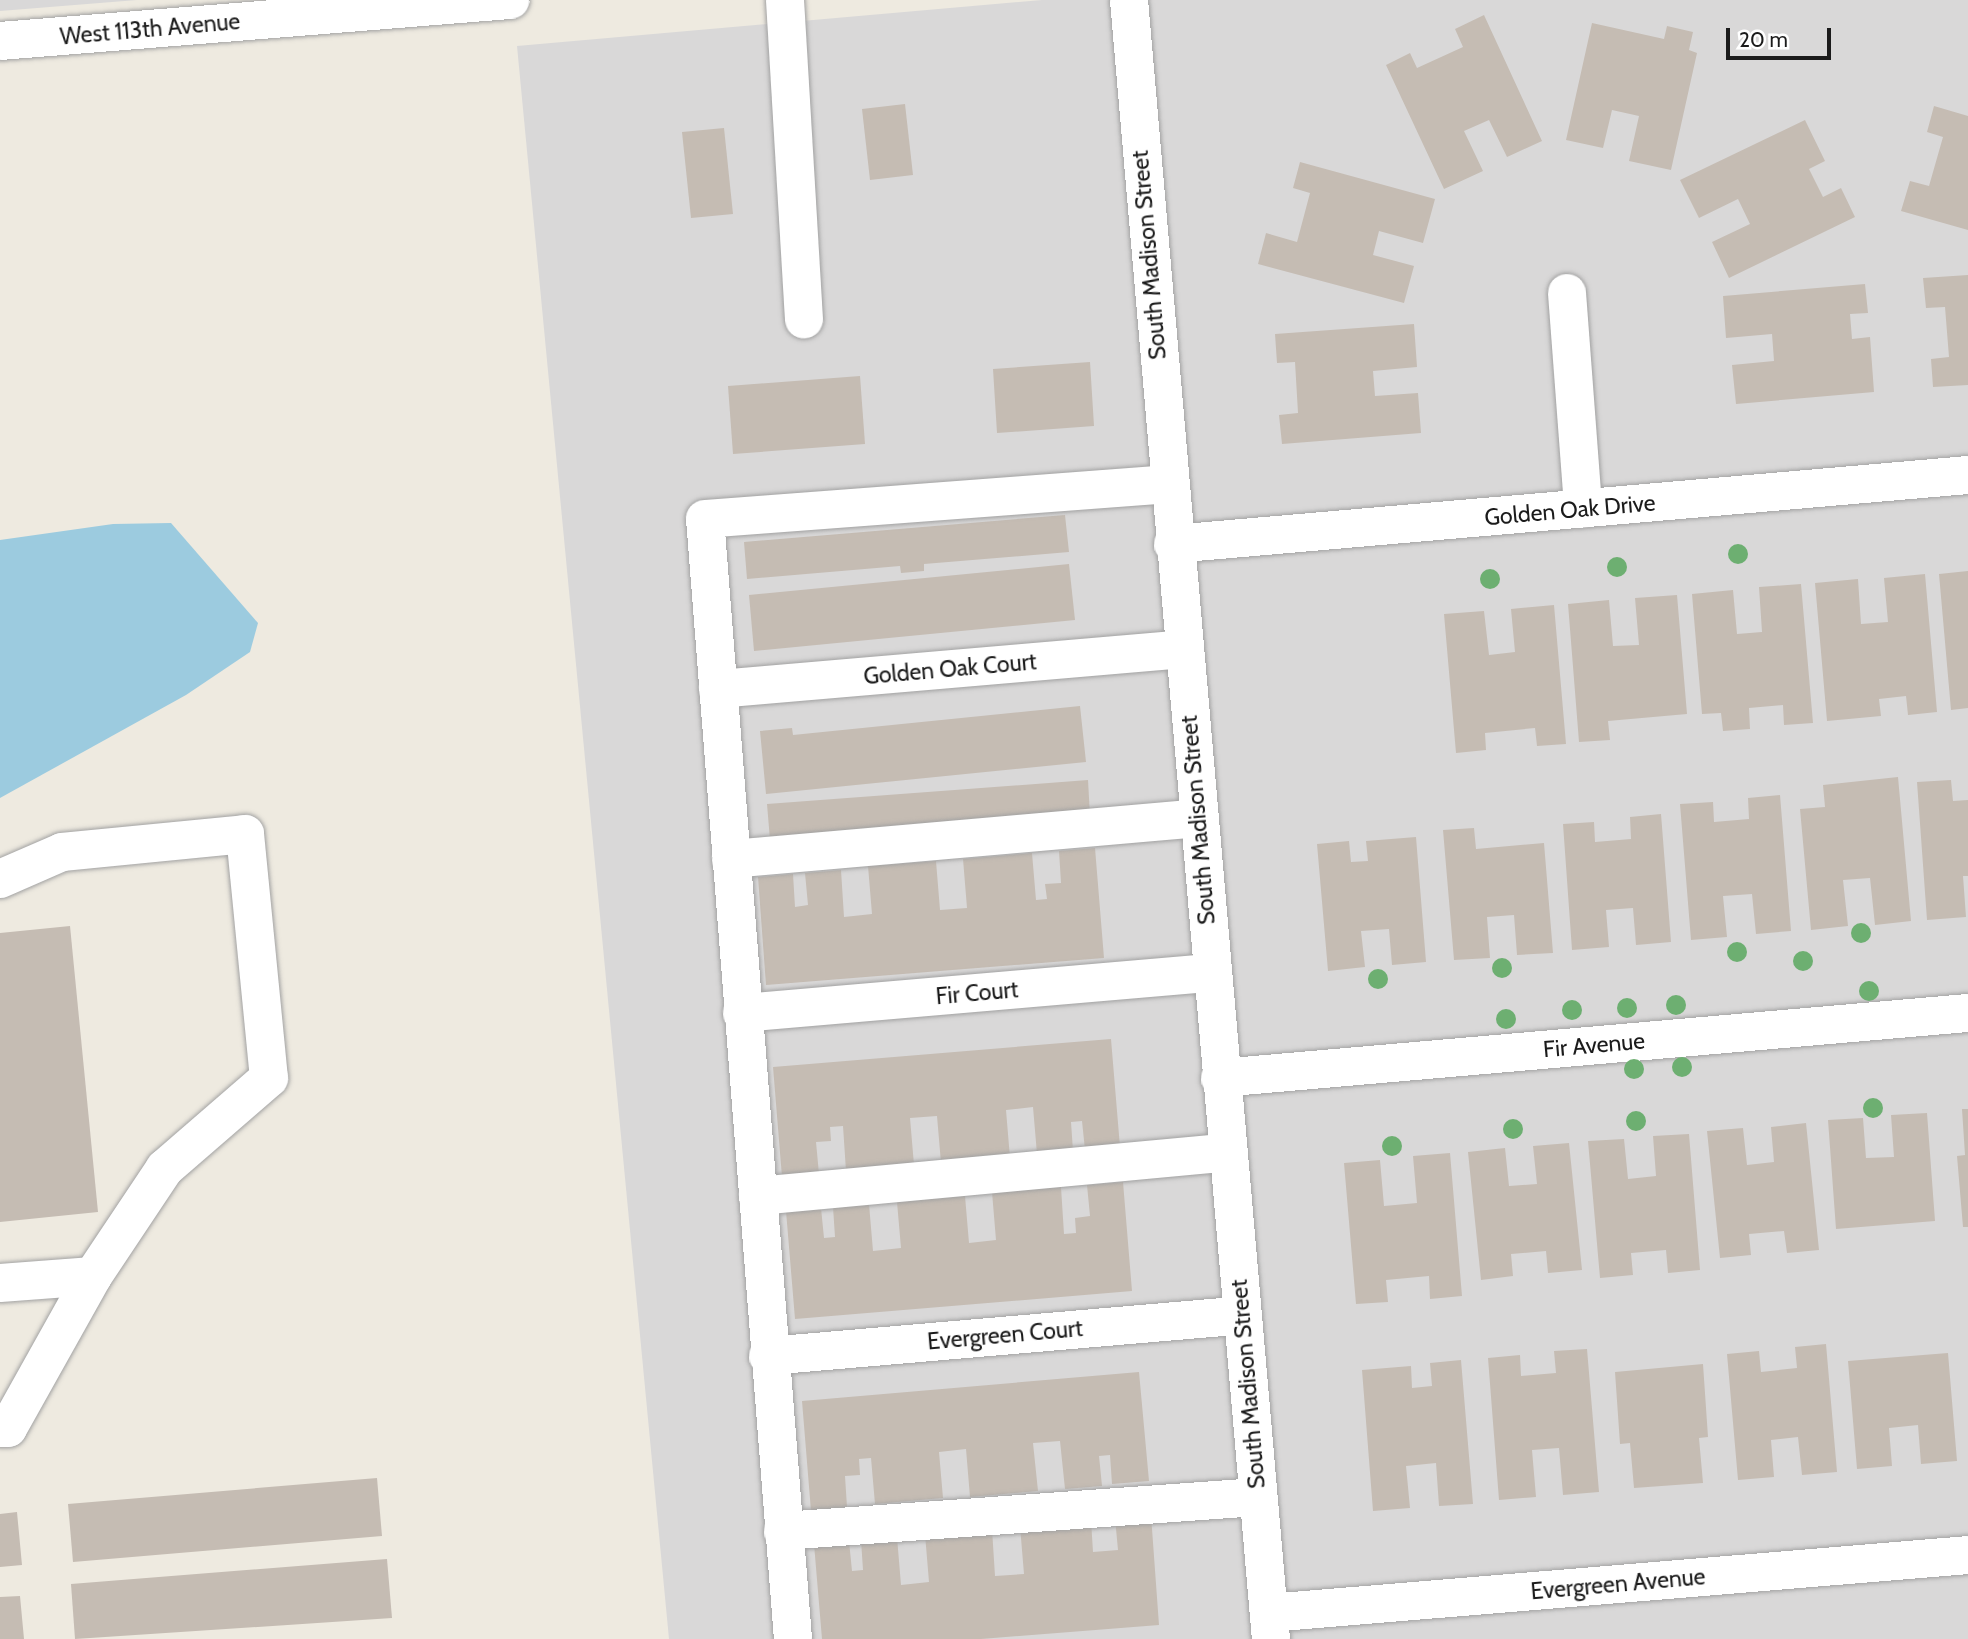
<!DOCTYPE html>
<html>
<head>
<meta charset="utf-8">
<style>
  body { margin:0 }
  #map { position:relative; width:1968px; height:1639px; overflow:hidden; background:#eeeae0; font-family:Cabin,sans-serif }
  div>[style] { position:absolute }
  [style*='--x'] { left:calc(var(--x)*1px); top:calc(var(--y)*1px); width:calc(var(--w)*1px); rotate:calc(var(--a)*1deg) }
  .residential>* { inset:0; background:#d9d8d8 }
  .water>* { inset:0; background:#9ccbdf }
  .building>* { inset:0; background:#c5bcb3 }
  .roads { filter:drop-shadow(0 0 2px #a2a2a2) drop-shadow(0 0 2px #a2a2a2) }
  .minor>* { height:38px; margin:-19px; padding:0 19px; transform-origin:19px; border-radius:19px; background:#fff }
  .trees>* { width:20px; height:20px; margin:-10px; border-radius:50%; background:#6daf71 }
  span { translate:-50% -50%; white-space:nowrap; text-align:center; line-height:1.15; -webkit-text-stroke:5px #fff; paint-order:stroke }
  .street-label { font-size:23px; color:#1b1b1b }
  .scale { position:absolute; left:1726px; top:28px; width:105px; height:32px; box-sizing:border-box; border:4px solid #1b1b1b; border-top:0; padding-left:9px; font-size:21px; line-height:24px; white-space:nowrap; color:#1b1b1b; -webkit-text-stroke:5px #fff; paint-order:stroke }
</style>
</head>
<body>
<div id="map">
  <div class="residential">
    <i style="clip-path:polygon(0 0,137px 0,0 11px)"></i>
    <i style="clip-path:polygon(1042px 0,1968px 0,1968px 1639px,669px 1639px,517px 46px)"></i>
  </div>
  <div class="water">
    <i style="clip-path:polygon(171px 523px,258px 623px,250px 652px,186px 695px,0 798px,0 540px,113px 524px)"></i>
  </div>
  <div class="building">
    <i style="clip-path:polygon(1484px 15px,1542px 141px,1507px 157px,1489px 120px,1464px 131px,1483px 171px,1444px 189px,1386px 65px,1410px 53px,1417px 68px,1463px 47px,1455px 29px)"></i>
    <i style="clip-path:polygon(1592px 23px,1664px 39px,1667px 26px,1693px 32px,1689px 50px,1697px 53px,1671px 170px,1629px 161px,1639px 116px,1612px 110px,1603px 148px,1566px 140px)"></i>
    <i style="clip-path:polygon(905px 104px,913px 175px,870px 180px,862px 109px)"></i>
    <i style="clip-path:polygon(1934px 106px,1968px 116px,1968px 230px,1901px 211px,1910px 181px,1929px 186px,1943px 137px,1927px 132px)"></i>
    <i style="clip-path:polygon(1805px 120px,1825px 161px,1809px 169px,1823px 197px,1841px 188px,1855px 217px,1729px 278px,1712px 242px,1750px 224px,1738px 199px,1699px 218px,1680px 180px)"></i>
    <i style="clip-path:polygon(724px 128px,733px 214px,691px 218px,682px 132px)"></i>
    <i style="clip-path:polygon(1300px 162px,1435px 199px,1423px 243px,1379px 231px,1373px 255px,1414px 266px,1404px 303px,1258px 264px,1266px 233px,1297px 242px,1310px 193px,1293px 188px)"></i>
    <i style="clip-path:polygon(1968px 275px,1968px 385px,1933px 387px,1931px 359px,1949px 357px,1945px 307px,1926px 308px,1923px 278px)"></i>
    <i style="clip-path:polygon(1865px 284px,1868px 313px,1850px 314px,1852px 339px,1870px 337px,1874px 392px,1736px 404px,1732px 365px,1774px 361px,1772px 334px,1726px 338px,1723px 296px)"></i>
    <i style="clip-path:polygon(1414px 324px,1417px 367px,1373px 371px,1375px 396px,1418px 393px,1421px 433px,1282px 444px,1279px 415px,1298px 413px,1295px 362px,1277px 363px,1275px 334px)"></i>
    <i style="clip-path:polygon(1090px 362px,1094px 426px,997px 433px,993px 369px)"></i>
    <i style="clip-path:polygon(860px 376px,865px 444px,733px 454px,728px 386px)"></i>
    <i style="clip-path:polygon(1065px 515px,1069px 552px,924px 564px,924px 571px,901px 573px,900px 566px,747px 579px,744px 542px)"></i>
    <i style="clip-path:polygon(1069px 564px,1075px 620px,754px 651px,749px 595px)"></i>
    <i style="clip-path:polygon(1968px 571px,1968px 708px,1951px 710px,1939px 574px)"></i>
    <i style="clip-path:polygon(1925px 574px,1937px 712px,1908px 715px,1906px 696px,1879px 699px,1881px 716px,1827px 721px,1815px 583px,1858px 579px,1861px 624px,1888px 622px,1884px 578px)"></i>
    <i style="clip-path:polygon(1801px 584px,1813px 723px,1784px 725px,1783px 705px,1749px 708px,1750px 729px,1723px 731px,1721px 713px,1702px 714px,1692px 594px,1733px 590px,1737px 634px,1762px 632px,1759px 587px)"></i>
    <i style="clip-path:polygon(1677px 595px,1687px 714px,1608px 721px,1610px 740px,1579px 742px,1568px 604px,1609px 600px,1613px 646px,1639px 645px,1635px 598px)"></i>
    <i style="clip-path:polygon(1554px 605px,1566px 744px,1537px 746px,1535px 728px,1485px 733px,1486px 750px,1456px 753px,1444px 614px,1484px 611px,1489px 655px,1515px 652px,1511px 609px)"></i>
    <i style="clip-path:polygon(1080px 706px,1086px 762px,766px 794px,760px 731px,792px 728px,793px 735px)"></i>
    <i style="clip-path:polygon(1898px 777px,1911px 921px,1875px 925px,1870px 878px,1843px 880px,1848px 926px,1811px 930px,1800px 809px,1825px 807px,1823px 785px)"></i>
    <i style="clip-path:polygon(1088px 780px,1090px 816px,770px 840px,767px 804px)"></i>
    <i style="clip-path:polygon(1951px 780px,1953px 801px,1968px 800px,1968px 876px,1963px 876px,1966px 917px,1927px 920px,1917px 782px)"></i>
    <i style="clip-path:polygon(1780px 795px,1791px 931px,1756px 934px,1752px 894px,1723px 896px,1727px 937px,1691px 940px,1680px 804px,1713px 802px,1714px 822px,1749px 819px,1748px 798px)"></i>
    <i style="clip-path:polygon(1661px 814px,1671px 942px,1636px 945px,1633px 908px,1606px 910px,1609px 947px,1572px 950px,1563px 824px,1594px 822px,1595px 842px,1631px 839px,1630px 817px)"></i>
    <i style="clip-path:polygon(1474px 828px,1476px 849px,1544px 843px,1553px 953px,1517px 955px,1514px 915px,1487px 917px,1490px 958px,1454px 960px,1443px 830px)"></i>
    <i style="clip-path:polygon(1416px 837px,1426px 962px,1392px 965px,1389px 929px,1361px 931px,1365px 967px,1328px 971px,1317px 844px,1349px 841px,1351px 862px,1368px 861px,1366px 841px)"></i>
    <i style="clip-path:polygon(1095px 848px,1104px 958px,766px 985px,758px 877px,793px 874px,795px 907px,808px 905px,805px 873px,841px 870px,844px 917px,872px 914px,868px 866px,936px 861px,940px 910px,967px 908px,963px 859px,1032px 853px,1036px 900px,1047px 899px,1045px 884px,1061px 883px,1059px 851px)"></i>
    <i style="clip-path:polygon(70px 926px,98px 1212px,0 1222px,0 933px)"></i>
    <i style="clip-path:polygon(1111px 1039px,1120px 1147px,1085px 1150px,1082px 1121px,1071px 1122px,1073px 1151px,1037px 1154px,1033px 1107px,1006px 1110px,1010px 1158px,941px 1163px,937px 1116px,910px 1118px,914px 1165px,846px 1171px,843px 1126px,830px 1127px,831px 1141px,816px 1142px,819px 1174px,782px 1177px,773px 1067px)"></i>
    <i style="clip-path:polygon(1962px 1109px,1968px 1109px,1968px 1227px,1963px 1227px,1957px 1156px,1965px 1155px)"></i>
    <i style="clip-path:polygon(1927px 1113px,1935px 1221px,1836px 1229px,1828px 1120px,1863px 1118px,1866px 1158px,1894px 1157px,1891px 1115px)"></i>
    <i style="clip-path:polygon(1806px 1123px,1819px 1250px,1787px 1253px,1784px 1231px,1749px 1234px,1751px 1255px,1720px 1258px,1707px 1131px,1743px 1128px,1747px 1165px,1774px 1162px,1771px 1127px)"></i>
    <i style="clip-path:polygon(1689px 1134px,1700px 1270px,1668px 1273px,1666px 1250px,1631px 1253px,1633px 1275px,1600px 1278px,1588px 1141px,1624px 1139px,1628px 1179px,1656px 1176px,1653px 1136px)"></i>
    <i style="clip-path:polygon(1569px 1143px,1582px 1270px,1548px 1273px,1546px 1251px,1511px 1254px,1513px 1276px,1481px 1280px,1468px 1152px,1505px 1148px,1509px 1186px,1537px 1184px,1533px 1146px)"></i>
    <i style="clip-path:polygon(1450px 1153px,1462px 1296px,1430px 1299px,1429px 1276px,1386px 1280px,1388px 1302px,1356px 1304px,1344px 1163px,1380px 1160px,1384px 1206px,1417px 1203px,1413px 1156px)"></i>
    <i style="clip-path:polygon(1123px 1182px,1132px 1291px,795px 1319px,786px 1211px,821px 1208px,824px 1238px,835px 1237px,833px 1207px,869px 1204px,873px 1251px,901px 1248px,897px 1202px,965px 1196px,969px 1243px,996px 1240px,992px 1192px,1061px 1187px,1064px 1234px,1076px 1233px,1075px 1218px,1090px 1216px,1087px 1185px)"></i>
    <i style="clip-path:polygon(1826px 1344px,1837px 1472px,1802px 1475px,1798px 1437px,1771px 1440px,1774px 1477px,1738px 1480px,1727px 1354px,1759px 1351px,1761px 1372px,1797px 1368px,1795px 1347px)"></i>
    <i style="clip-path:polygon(1587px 1349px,1599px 1492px,1563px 1495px,1559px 1448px,1532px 1450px,1536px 1497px,1499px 1500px,1488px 1358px,1520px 1355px,1521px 1376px,1556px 1373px,1554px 1351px)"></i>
    <i style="clip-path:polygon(1948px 1353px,1957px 1461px,1921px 1464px,1918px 1425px,1889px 1428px,1892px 1466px,1857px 1469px,1848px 1361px)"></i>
    <i style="clip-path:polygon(1461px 1360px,1473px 1504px,1439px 1506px,1436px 1463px,1406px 1466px,1410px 1508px,1373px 1511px,1362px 1370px,1411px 1366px,1412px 1388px,1432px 1386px,1430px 1363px)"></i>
    <i style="clip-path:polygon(1703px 1364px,1708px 1437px,1699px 1438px,1703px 1483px,1634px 1488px,1630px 1443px,1620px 1444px,1615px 1372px)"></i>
    <i style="clip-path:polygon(1139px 1372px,1149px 1481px,1112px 1484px,1110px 1455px,1099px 1456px,1102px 1486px,1065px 1489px,1060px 1441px,1033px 1443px,1038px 1491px,970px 1497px,966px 1449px,939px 1452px,943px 1498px,875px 1504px,871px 1458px,859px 1459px,860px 1475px,845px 1476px,847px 1507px,811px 1511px,802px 1401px)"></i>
    <i style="clip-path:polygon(377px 1478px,382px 1536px,73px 1562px,68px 1504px)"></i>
    <i style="clip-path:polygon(17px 1512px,22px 1565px,0 1567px,0 1514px)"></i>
    <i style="clip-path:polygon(1151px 1515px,1159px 1625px,981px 1639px,822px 1639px,814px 1544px,849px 1541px,852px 1571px,863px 1570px,861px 1540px,897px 1537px,901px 1585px,929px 1582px,925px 1534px,992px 1529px,995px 1576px,1024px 1574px,1020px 1526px,1091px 1520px,1093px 1552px,1118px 1550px,1115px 1518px)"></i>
    <i style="clip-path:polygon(387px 1559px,392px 1618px,75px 1639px,71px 1584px)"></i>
    <i style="clip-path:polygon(20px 1596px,24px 1639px,0 1639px,0 1597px)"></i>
  </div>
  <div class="roads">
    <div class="minor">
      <i style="--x:785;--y:0;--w:320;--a:86.6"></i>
      <i style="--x:1129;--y:0;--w:1645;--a:85.05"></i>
      <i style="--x:0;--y:41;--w:512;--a:-4.6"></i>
      <i style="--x:1567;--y:293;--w:216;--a:85.7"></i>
      <i style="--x:1173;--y:544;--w:798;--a:-4.96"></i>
      <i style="--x:718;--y:689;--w:466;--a:-4.9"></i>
      <i style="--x:731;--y:859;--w:468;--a:-5"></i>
      <i style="--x:0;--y:879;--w:68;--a:-23.5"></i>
      <i style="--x:62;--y:852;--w:184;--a:-5.6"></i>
      <i style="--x:245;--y:834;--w:245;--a:84.4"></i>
      <i style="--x:269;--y:1078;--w:138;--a:139.1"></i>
      <i style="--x:165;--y:1168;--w:130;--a:123.7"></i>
      <i style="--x:93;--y:1276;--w:93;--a:175.7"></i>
      <i style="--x:742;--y:1013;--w:471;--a:-4.9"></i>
      <i style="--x:1220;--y:1078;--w:751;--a:-4.97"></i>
      <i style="--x:758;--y:1196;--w:472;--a:-5.3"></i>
      <i style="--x:768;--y:1356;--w:476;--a:-4.9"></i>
      <i style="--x:0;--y:1428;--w:8;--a:0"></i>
      <i style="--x:8;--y:1428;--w:174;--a:-60.8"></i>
      <i style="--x:783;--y:1531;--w:476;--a:-4.1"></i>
      <i style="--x:1269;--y:1613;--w:701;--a:-4.74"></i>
      <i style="--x:793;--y:1639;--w:1123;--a:-94.49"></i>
      <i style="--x:705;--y:519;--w:464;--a:-4.3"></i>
    </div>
  </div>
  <div class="trees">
    <i style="left:1738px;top:554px"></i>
    <i style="left:1617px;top:567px"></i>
    <i style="left:1490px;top:579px"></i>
    <i style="left:1861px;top:933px"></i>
    <i style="left:1737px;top:952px"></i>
    <i style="left:1803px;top:961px"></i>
    <i style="left:1502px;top:968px"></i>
    <i style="left:1378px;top:979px"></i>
    <i style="left:1869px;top:991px"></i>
    <i style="left:1676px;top:1005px"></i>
    <i style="left:1627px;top:1008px"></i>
    <i style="left:1572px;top:1010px"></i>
    <i style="left:1506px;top:1019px"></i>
    <i style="left:1682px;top:1067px"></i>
    <i style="left:1634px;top:1069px"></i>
    <i style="left:1873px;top:1108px"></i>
    <i style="left:1636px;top:1121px"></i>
    <i style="left:1513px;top:1129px"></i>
    <i style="left:1392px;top:1146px"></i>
  </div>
  <div class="street-label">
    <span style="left:150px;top:29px;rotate:-5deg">West 113th Avenue</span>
    <span style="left:1149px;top:255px;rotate:-95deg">South Madison Street</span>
    <span style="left:1570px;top:510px;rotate:-5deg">Golden Oak Drive</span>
    <span style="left:950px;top:669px;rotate:-5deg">Golden Oak Court</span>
    <span style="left:1198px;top:820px;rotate:-95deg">South Madison Street</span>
    <span style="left:977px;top:993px;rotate:-5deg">Fir Court</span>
    <span style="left:1594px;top:1045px;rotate:-5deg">Fir Avenue</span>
    <span style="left:1005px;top:1335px;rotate:-5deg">Evergreen Court</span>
    <span style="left:1248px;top:1384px;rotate:-95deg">South Madison Street</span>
    <span style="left:1618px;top:1584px;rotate:-5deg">Evergreen Avenue</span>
  </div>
  <div class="scale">20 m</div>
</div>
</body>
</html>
